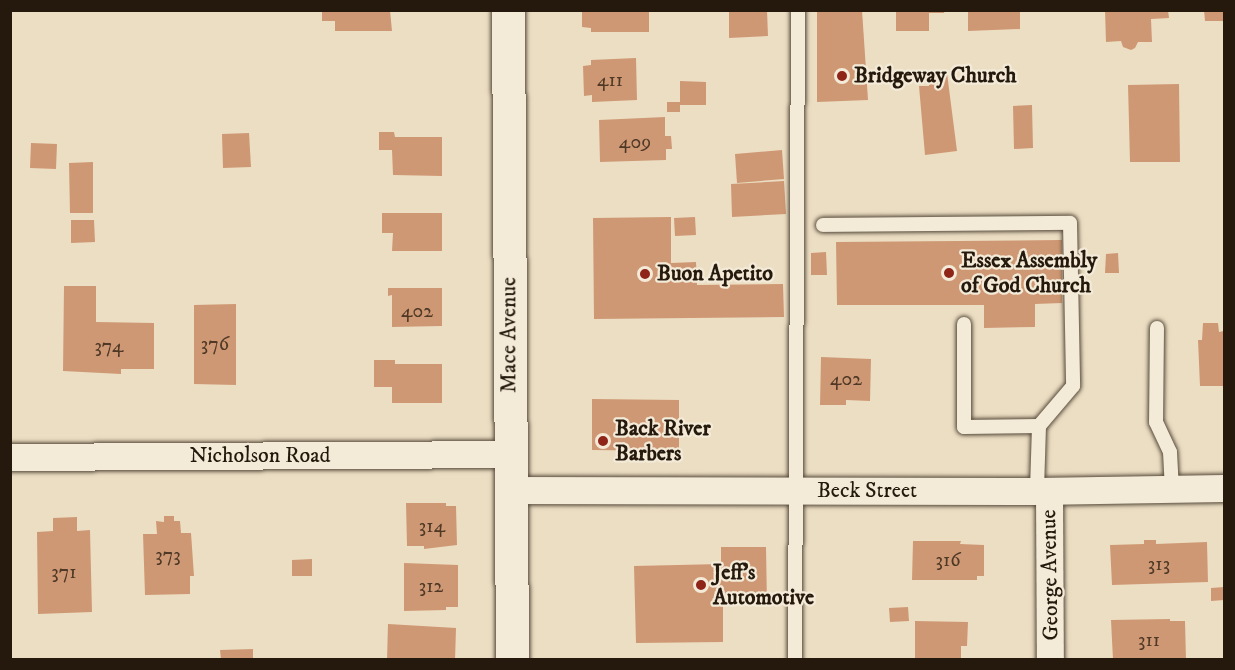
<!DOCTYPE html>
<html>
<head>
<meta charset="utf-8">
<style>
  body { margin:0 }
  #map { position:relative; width:1235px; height:670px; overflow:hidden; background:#ecdec3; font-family:"IM FELL DW Pica",serif }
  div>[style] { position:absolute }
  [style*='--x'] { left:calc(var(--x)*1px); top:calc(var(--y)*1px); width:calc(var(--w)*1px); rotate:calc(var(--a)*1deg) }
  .building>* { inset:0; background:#cf9874 }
  .roads { filter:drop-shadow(0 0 2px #564a3a) drop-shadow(0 0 2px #564a3a) }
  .service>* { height:14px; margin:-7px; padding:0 7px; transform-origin:7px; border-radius:7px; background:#f3ead8 }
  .minor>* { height:27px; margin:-13.5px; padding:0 13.5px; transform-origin:13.5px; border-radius:13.5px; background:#f3ead8 }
  .secondary>* { height:33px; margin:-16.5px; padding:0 16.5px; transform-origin:16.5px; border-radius:16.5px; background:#f3ead8 }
  .dots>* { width:16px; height:16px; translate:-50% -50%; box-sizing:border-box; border:3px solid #f3ead8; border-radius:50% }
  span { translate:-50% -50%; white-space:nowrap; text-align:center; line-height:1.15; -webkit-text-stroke:4.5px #f3ead8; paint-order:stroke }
  .number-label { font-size:20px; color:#4f3926 }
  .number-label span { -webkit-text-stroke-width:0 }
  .poi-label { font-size:22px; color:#24190c; font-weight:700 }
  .left { translate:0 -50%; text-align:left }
  .street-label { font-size:22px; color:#24190c }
  .frame { position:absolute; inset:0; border:12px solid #24190c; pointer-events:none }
</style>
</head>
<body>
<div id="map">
  <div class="building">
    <i style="clip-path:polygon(322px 10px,390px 10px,392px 31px,335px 31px,335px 21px,322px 21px)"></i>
    <i style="clip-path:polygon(582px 10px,649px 10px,649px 32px,591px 32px,591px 28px,582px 27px)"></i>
    <i style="clip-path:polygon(729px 10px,767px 10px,768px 36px,729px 38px)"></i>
    <i style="clip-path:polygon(817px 10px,862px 10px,868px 100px,817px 102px)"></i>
    <i style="clip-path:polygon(896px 10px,945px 10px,944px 13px,929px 13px,929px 31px,896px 31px)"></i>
    <i style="clip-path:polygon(968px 10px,1020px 10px,1020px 29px,968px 31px)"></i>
    <i style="clip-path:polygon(1105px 10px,1168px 10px,1169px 18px,1151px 19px,1152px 42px,1138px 42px,1135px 48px,1131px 50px,1123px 47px,1121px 41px,1106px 42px)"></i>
    <i style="clip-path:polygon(1204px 10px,1224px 10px,1224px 21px,1205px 21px)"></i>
    <i style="clip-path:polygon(636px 58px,637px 100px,592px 102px,592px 95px,584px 96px,583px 66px,591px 65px,591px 60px)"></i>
    <i style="clip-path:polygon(947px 73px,957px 151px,925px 155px,919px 86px,929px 86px,928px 76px)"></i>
    <i style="clip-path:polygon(680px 81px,706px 82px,706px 105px,680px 105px,680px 112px,667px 112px,667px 102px,680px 102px)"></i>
    <i style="clip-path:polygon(1179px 84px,1180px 162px,1130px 162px,1128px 85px)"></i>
    <i style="clip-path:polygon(1032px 105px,1033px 148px,1014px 149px,1013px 106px)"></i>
    <i style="clip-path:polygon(665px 117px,665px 136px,671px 136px,672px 149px,666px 149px,666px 160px,600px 162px,599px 120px)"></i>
    <i style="clip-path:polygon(379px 132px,394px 132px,395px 137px,442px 137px,442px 176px,393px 175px,392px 150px,379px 150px)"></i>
    <i style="clip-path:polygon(249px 133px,251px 167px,223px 168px,222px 134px)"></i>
    <i style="clip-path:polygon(31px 143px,57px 144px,56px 169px,30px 168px)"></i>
    <i style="clip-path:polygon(782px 150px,784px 179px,737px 183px,735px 154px)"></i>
    <i style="clip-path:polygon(93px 162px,93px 213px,70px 213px,69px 163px)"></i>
    <i style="clip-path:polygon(784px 181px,786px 214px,732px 217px,731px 184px)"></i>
    <i style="clip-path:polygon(382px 213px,442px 213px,442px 251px,392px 251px,393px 233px,382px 233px)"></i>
    <i style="clip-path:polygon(671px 217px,671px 263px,696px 262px,697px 285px,783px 284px,784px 317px,594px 319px,593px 218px)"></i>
    <i style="clip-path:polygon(695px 217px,696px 235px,675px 236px,674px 218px)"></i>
    <i style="clip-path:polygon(71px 220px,94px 220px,95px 242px,71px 243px)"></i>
    <i style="clip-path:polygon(1062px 240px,1062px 303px,1035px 304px,1035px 327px,984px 328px,984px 305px,837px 305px,836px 242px)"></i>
    <i style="clip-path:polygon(826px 252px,827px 275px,811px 275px,811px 253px)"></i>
    <i style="clip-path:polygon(1118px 253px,1119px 273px,1105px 273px,1106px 254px)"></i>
    <i style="clip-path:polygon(64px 286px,96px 286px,96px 322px,154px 323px,154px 369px,121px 369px,121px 374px,63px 371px)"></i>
    <i style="clip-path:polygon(388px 288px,442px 288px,442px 326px,392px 327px,392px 295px,388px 296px)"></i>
    <i style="clip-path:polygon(236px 304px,236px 385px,194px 384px,194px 305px)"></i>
    <i style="clip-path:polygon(1203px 323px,1218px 323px,1219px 332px,1224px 331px,1224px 386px,1200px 386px,1198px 340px,1202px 340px)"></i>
    <i style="clip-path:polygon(821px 357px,871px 359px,870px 401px,846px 400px,846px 405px,820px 405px)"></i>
    <i style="clip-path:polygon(374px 360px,395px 360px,395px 364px,442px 364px,442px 403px,392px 403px,392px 387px,374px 387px)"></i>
    <i style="clip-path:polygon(592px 399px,679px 400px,679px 451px,592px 450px)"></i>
    <i style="clip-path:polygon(406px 503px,446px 503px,446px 506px,456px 506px,457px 545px,424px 549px,424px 546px,407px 546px)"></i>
    <i style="clip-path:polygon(164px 516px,174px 516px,174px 521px,180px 521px,181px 533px,191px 533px,194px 576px,190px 576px,190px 594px,145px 595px,143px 534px,157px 534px,156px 521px,164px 522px)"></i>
    <i style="clip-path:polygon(77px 517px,77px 531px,90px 530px,92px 612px,38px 614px,37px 532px,53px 531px,53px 518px)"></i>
    <i style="clip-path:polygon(1144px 540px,1156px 540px,1156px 544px,1207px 542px,1208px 582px,1112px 585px,1110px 545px,1144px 544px)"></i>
    <i style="clip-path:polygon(913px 541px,961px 541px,960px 544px,984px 545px,984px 576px,977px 576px,977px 580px,912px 580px)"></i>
    <i style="clip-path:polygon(721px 547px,766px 547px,767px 605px,723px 605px,723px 642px,636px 643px,634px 566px,721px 564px)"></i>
    <i style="clip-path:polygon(312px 559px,312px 576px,292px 576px,292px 560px)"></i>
    <i style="clip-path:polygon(404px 563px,458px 565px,458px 607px,446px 607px,446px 610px,404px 611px)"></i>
    <i style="clip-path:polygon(1224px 587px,1224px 600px,1211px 601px,1211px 588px)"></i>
    <i style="clip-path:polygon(908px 607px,909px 621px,890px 622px,889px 608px)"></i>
    <i style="clip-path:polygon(1170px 619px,1170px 621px,1185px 621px,1186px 660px,1113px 660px,1111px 620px)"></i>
    <i style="clip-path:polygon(915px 621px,968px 622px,967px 646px,961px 646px,961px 660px,915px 660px)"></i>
    <i style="clip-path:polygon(388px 624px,456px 628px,455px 660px,387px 660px)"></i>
    <i style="clip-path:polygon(253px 649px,253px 660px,221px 660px,220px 650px)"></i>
  </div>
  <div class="roads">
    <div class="service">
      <i style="--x:823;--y:225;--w:247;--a:-0.5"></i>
      <i style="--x:1070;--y:223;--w:163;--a:88.9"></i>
      <i style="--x:1073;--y:386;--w:52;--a:130.4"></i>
      <i style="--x:964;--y:324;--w:103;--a:90"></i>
      <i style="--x:964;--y:427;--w:75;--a:-0.8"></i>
      <i style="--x:1039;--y:426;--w:65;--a:91.8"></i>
      <i style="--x:1157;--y:328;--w:94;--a:90.6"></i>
      <i style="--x:1156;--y:422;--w:33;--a:65"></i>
      <i style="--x:1170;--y:452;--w:37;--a:87"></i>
      <i style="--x:795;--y:660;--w:650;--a:-89.74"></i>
    </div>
    <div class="minor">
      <i style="--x:10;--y:457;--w:500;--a:-0.34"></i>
      <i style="--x:510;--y:490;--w:527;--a:0.11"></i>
      <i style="--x:1037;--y:491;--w:187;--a:-0.9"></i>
      <i style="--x:1049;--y:491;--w:169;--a:89.7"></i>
    </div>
    <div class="secondary">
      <i style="--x:508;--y:10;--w:650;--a:89.65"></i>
    </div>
  </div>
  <div class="dots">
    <i style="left:842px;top:76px;background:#8f2418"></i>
    <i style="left:949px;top:273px;background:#8f2418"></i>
    <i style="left:645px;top:274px;background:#8f2418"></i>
    <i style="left:603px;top:441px;background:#8f2418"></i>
    <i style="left:701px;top:585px;background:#8f2418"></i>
  </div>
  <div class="number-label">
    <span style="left:610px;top:80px">411</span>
    <span style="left:635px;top:142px">409</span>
    <span style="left:417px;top:311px">402</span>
    <span style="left:215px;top:344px">376</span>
    <span style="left:109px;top:346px">374</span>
    <span style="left:846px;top:379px">402</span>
    <span style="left:432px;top:526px">314</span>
    <span style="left:168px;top:555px">373</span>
    <span style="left:948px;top:560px">316</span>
    <span style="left:1159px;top:564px">313</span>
    <span style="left:64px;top:572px">371</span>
    <span style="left:431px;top:586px">312</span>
    <span style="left:1149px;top:640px">311</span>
  </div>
  <div class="poi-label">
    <span class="left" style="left:854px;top:76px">Bridgeway Church</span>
    <span class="left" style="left:961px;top:273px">Essex Assembly<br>of God Church</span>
    <span class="left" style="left:657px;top:274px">Buon Apetito</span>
    <span class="left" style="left:615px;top:441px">Back River<br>Barbers</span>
    <span class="left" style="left:713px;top:585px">Jeff’s<br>Automotive</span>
  </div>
  <div class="street-label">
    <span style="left:509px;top:335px;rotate:-90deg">Mace Avenue</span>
    <span style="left:260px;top:456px">Nicholson Road</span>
    <span style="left:867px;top:491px">Beck Street</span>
    <span style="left:1050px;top:575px;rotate:-91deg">George Avenue</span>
  </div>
  <div class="frame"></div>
</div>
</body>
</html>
